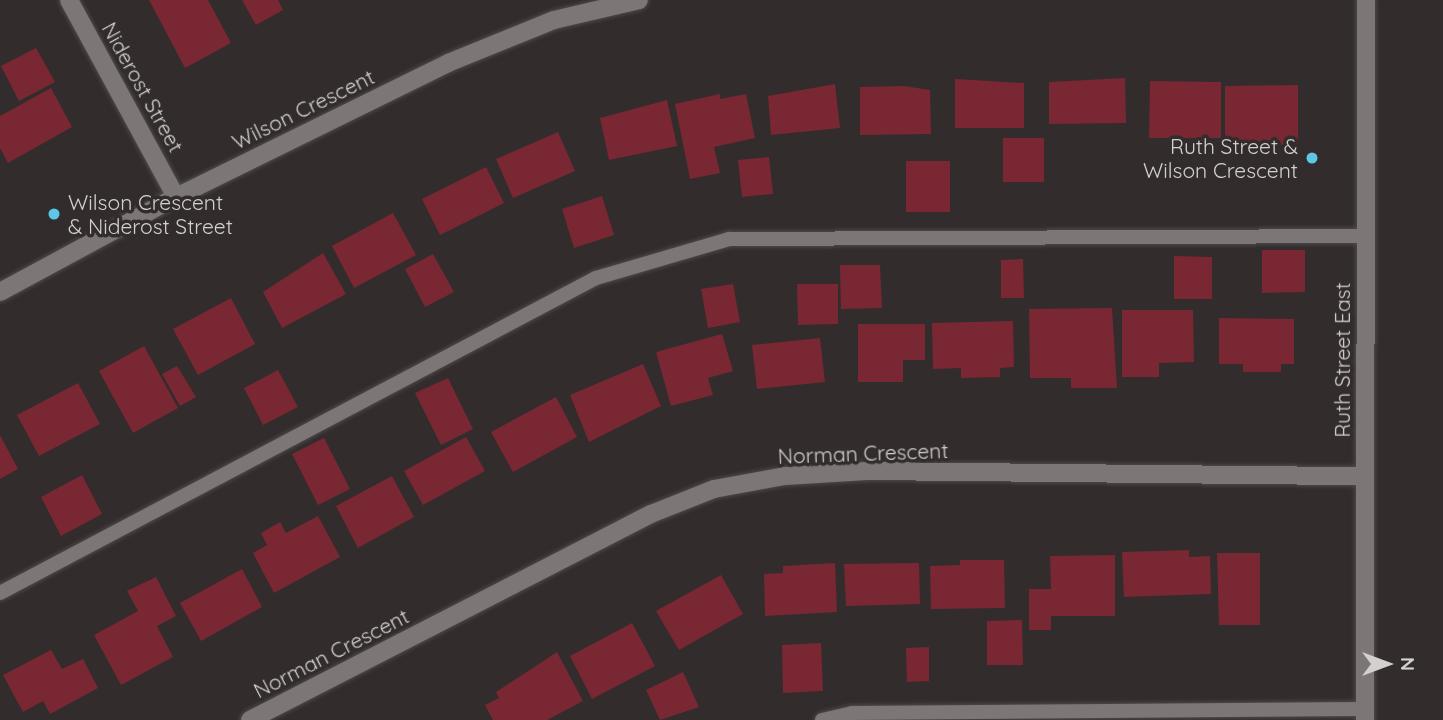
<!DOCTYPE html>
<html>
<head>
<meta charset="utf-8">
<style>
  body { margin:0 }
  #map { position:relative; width:1443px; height:720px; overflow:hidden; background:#322c2d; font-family:Quicksand,sans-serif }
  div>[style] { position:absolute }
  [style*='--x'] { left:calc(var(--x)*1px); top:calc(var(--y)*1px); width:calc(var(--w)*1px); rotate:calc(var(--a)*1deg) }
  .building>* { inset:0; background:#792733 }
  .roads { filter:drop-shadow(0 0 2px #4e4949) drop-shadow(0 0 2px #4e4949) }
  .service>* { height:14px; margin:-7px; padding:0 7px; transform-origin:7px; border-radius:7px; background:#7c7676 }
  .minor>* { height:18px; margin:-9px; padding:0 9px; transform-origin:9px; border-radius:9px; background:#7c7676 }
  .tertiary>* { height:18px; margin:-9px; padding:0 9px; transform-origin:9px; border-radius:9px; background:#7c7676 }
  .dots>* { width:19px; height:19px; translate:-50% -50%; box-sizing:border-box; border:4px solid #322c2d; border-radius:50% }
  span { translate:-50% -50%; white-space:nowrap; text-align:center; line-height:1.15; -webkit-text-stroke:7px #322c2d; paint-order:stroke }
  .street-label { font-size:21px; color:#d4d0d0 }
  .poi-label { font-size:21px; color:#d4d0d0 }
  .right { translate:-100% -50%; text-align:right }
  .left { translate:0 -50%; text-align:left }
  .north { position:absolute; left:1352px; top:629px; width:70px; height:70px; -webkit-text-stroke:5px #322c2d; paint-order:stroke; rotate:90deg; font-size:19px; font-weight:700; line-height:28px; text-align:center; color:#d4d0d0 }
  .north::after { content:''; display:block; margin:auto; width:24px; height:32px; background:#d4d0d0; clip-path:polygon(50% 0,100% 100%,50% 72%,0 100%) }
</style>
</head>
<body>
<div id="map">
  <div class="building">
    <i style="clip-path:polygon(149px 0,208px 0,231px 43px,185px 68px)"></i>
    <i style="clip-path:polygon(242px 0,278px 0,283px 10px,256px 25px)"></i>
    <i style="clip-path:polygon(36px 48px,55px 82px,19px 101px,1px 66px)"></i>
    <i style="clip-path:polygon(1125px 78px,1126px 123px,1049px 124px,1049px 82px)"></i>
    <i style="clip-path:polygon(955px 79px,1024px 83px,1024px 128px,955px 128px)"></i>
    <i style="clip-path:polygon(1150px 81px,1221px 82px,1221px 138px,1149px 138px)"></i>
    <i style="clip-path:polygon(835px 84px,840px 128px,771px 135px,768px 96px)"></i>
    <i style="clip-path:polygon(1298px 85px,1298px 145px,1225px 145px,1225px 86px)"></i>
    <i style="clip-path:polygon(904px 86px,930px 90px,931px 134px,860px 135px,860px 87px)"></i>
    <i style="clip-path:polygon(51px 88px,72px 127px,8px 163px,0 148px,0 116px)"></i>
    <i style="clip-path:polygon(720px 94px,720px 99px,746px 94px,755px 138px,714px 147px,720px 173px,690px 179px,675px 104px)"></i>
    <i style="clip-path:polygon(667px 100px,677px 146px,609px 160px,600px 118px)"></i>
    <i style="clip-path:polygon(558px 132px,575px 171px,513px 198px,496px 159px)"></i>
    <i style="clip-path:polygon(1003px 138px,1044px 138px,1044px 182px,1003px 182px)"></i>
    <i style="clip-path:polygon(769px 157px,773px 194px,742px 197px,738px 160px)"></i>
    <i style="clip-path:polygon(906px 161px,950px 161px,950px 212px,906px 212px)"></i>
    <i style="clip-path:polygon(486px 167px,504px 203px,440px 235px,422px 199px)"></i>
    <i style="clip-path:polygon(602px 196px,614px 235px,574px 248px,562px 209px)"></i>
    <i style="clip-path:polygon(393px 213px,416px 255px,354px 288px,332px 246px)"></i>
    <i style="clip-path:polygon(1262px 250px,1305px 250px,1305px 292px,1262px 293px)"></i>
    <i style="clip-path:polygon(323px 253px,346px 294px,282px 328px,263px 292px)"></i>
    <i style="clip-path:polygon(433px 254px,454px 292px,425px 307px,405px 269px)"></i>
    <i style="clip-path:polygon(1174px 256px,1212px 257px,1212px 299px,1174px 299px)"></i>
    <i style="clip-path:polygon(1023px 259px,1024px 298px,1001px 298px,1001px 260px)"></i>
    <i style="clip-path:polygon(840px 265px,880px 265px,882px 308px,841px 309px)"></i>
    <i style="clip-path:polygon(733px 284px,740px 322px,708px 328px,701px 289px)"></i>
    <i style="clip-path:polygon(797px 284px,838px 284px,838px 324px,798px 325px)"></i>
    <i style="clip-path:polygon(231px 298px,255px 344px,198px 375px,173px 329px)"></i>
    <i style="clip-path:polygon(1112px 308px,1117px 388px,1071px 388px,1071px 378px,1030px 378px,1029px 309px)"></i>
    <i style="clip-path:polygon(1122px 310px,1193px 310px,1194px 362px,1159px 363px,1159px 377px,1122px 377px)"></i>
    <i style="clip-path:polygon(1219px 318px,1294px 319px,1294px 364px,1281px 364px,1281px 372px,1243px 372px,1243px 364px,1219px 364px)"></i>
    <i style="clip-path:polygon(1013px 321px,1014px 367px,1000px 368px,1000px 377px,961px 378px,961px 368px,933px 369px,932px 323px)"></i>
    <i style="clip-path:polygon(858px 324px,925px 324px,925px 360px,903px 360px,903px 382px,858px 382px)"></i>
    <i style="clip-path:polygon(722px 334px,733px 371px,708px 378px,713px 395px,671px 406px,656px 352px)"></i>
    <i style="clip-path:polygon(820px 338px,825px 382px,757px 389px,752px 345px)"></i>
    <i style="clip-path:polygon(144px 346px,178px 408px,133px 433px,99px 371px)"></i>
    <i style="clip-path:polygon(643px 364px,661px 406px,589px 442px,570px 395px)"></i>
    <i style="clip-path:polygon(177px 366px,196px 397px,180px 406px,162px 374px)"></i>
    <i style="clip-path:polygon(278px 370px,298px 407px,263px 425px,244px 388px)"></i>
    <i style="clip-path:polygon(448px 378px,473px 429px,441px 445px,415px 393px)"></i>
    <i style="clip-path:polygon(78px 383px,100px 424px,39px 456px,17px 415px)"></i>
    <i style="clip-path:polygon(556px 397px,577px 437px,513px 472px,491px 432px)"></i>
    <i style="clip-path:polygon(0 435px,18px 469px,0 479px)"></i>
    <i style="clip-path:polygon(466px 437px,485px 471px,423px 505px,404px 471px)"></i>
    <i style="clip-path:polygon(324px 438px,350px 489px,318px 505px,292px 454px)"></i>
    <i style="clip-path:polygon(82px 475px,102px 514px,61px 536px,41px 497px)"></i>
    <i style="clip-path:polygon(392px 476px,414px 517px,358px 548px,336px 506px)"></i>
    <i style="clip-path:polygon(318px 516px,340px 557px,274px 593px,253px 553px,267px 545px,261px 533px,280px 522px,286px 533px)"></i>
    <i style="clip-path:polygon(1189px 550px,1189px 557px,1210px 556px,1211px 594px,1124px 597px,1122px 552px)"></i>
    <i style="clip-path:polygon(1217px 553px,1260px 553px,1260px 625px,1219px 625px)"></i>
    <i style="clip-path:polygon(1115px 555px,1115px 616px,1051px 616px,1051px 630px,1029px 630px,1029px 589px,1051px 589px,1050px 556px)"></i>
    <i style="clip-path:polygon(960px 560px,1004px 560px,1005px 608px,931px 609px,930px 566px,960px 565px)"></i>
    <i style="clip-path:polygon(835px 563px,837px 612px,765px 616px,764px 574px,783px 573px,783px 566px)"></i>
    <i style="clip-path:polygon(919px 563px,920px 604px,846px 606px,844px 564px)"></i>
    <i style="clip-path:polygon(242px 569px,262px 607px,201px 641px,180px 603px)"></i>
    <i style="clip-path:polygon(721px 575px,743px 614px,679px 650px,656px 611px)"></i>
    <i style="clip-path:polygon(156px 577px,176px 616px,157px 626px,173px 657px,121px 685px,94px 635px,138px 611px,127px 591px)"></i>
    <i style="clip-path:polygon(1022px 620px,1023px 665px,987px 665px,987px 621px)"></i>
    <i style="clip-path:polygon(632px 623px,655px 666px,592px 699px,570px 656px)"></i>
    <i style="clip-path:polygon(821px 643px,823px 691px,783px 693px,782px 645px)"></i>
    <i style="clip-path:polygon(929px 647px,929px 681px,907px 682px,906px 648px)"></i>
    <i style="clip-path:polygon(51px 650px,62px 669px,83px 659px,98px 688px,50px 714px,43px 701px,23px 712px,3px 675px)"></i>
    <i style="clip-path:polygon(557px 652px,583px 701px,547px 720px,493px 720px,485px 705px,499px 698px,496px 692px)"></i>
    <i style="clip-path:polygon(683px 672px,699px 707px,660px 720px,646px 690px)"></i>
  </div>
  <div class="roads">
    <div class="service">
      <i style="--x:0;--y:593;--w:674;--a:-27.86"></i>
      <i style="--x:596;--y:278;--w:139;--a:-16.3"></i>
      <i style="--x:729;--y:239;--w:637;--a:-0.27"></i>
      <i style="--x:822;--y:720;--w:31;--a:-13"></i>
      <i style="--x:852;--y:713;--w:513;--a:-0.45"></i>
    </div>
    <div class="minor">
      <i style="--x:69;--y:0;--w:224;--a:61.5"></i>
      <i style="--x:250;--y:720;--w:451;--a:-27.2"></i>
      <i style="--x:651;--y:514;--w:68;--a:-21.6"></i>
      <i style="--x:714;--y:489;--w:72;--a:-10.4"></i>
      <i style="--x:785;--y:476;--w:82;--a:-3.5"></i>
      <i style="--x:867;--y:471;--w:498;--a:0.6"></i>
    </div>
    <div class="tertiary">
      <i style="--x:0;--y:292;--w:200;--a:-28.4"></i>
      <i style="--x:176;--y:197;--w:303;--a:-26.2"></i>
      <i style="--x:448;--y:63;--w:114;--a:-22.1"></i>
      <i style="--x:554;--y:20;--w:87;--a:-13.2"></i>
      <i style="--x:1365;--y:720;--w:720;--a:-89.92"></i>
    </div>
  </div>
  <div class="dots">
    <i style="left:1312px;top:158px;background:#5dc7e8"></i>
    <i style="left:54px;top:214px;background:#5dc7e8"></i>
  </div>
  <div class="street-label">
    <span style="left:143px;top:87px;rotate:61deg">Niderost Street</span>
    <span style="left:303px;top:109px;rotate:-26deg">Wilson Crescent</span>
    <span style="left:1342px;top:360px;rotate:-90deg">Ruth Street East</span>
    <span style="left:863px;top:453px;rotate:-2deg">Norman Crescent</span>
    <span style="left:331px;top:653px;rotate:-27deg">Norman Crescent</span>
  </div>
  <div class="poi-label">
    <span class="right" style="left:1298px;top:158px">Ruth Street &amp;<br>Wilson Crescent</span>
    <span class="left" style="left:68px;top:214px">Wilson Crescent<br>&amp; Niderost Street</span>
  </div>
  <div class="north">N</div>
</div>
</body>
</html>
